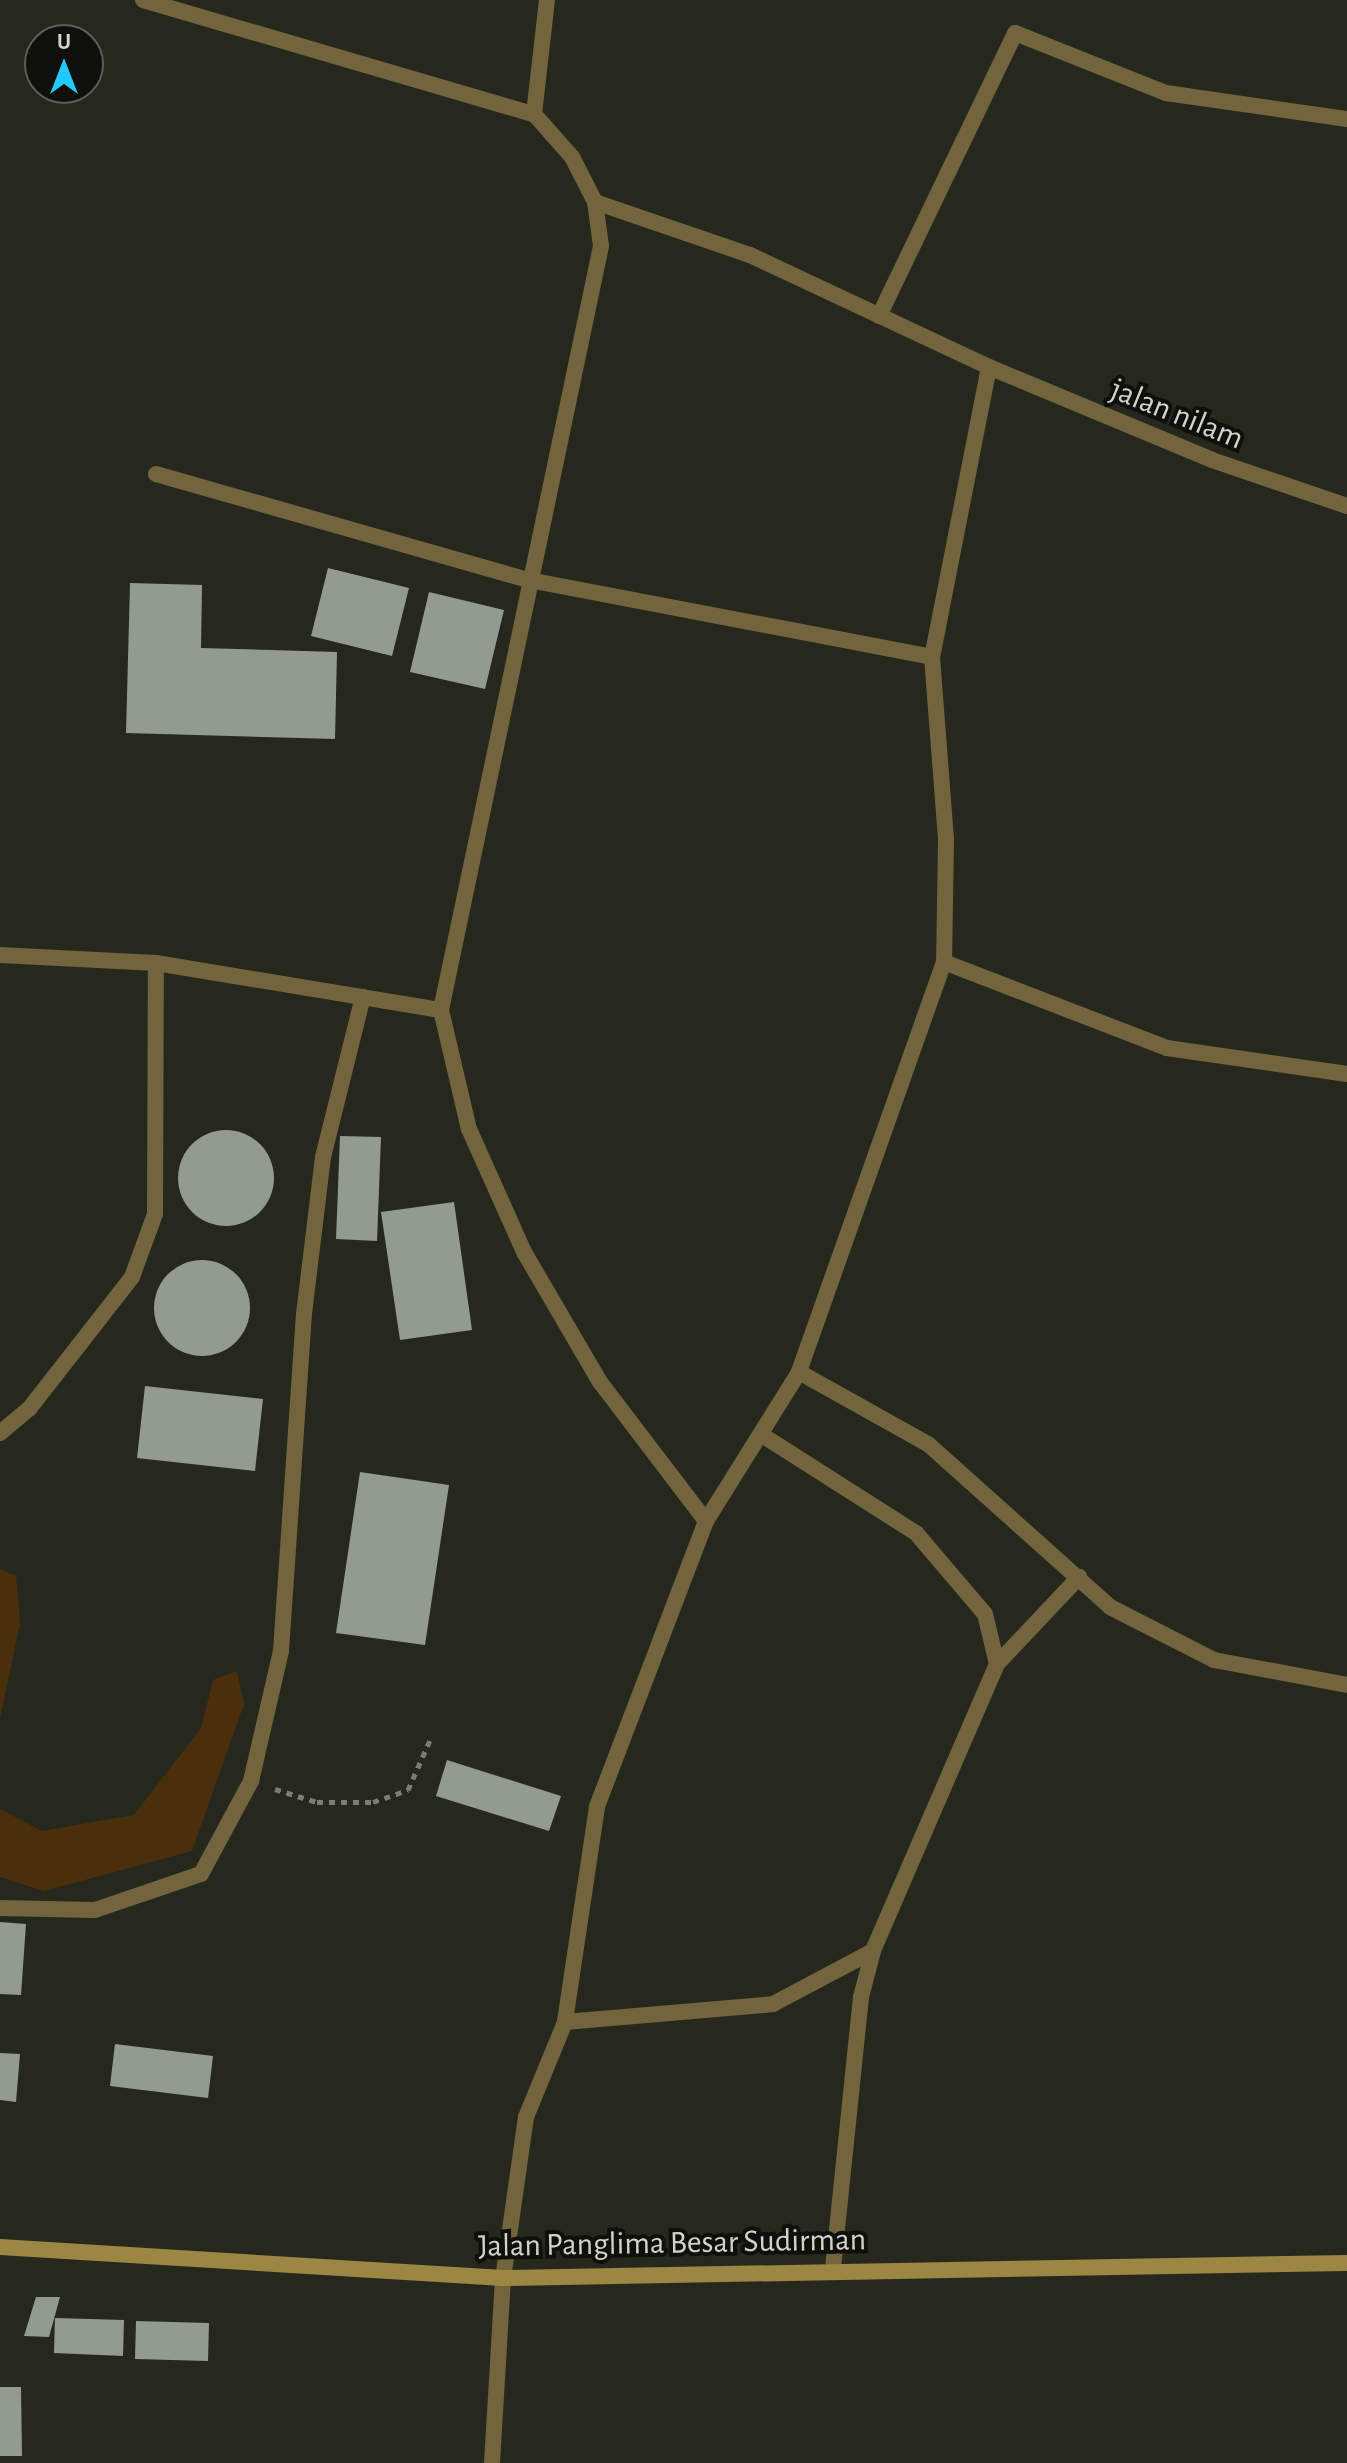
<!DOCTYPE html>
<html>
<head>
<meta charset="utf-8">
<style>
  body { margin:0 }
  #map { position:relative; width:1347px; height:2463px; overflow:hidden; background:#26281e; font-family:"Alegreya Sans",sans-serif }
  div>[style] { position:absolute }
  [style*='--x'] { left:calc(var(--x)*1px); top:calc(var(--y)*1px); width:calc(var(--w)*1px); rotate:calc(var(--a)*1deg) }
  .green>* { inset:0; background:#4b2f0c }
  .building>* { inset:0; background:#939a90 }
  .round { border-radius:50% }
  .path>* { height:5px; margin-top:-2.5px; transform-origin:0; background:repeating-linear-gradient(90deg,#7b7c74 0 6px,transparent 0 12px) }
  .service>* { height:16px; margin:-8px; padding:0 8px; transform-origin:8px; border-radius:8px; background:#72643c }
  .minor>* { height:16px; margin:-8px; padding:0 8px; transform-origin:8px; border-radius:8px; background:#72643c }
  .secondary>* { height:16px; margin:-8px; padding:0 8px; transform-origin:8px; border-radius:8px; background:#9c8644 }
  span { translate:-50% -50%; white-space:nowrap; text-align:center; line-height:1.15; -webkit-text-stroke:8px #0f100c; paint-order:stroke }
  .street-label { font-size:32px; color:#d2d3cc }
  .north { position:absolute; left:24px; top:24px; width:80px; height:80px; box-sizing:border-box; background:#0f100c; border:2px solid #5d5e59; border-radius:50%; rotate:0deg; font-size:22px; font-weight:700; line-height:32px; text-align:center; color:#d2d3cc }
  .north::after { content:''; display:block; margin:auto; width:28px; height:36px; background:#22c9fd; clip-path:polygon(50% 0,100% 100%,50% 72%,0 100%) }
</style>
</head>
<body>
<div id="map">
  <div class="green">
    <i style="clip-path:polygon(0 1569px,16px 1576px,20px 1623px,0 1719px)"></i>
    <i style="clip-path:polygon(237px 1671px,244px 1704px,192px 1851px,44px 1891px,0 1877px,0 1809px,42px 1831px,134px 1815px,201px 1728px,213px 1680px)"></i>
  </div>
  <div class="building">
    <i style="clip-path:polygon(328px 568px,409px 588px,392px 656px,311px 636px)"></i>
    <i style="clip-path:polygon(130px 583px,202px 585px,201px 648px,337px 652px,335px 739px,126px 733px)"></i>
    <i style="clip-path:polygon(429px 592px,504px 610px,485px 689px,410px 672px)"></i>
    <i class="round" style="left:178px;top:1130px;width:96px;height:96px"></i>
    <i style="clip-path:polygon(340px 1136px,381px 1137px,377px 1241px,336px 1239px)"></i>
    <i style="clip-path:polygon(454px 1202px,472px 1330px,400px 1340px,381px 1212px)"></i>
    <i class="round" style="left:154px;top:1260px;width:96px;height:96px"></i>
    <i style="clip-path:polygon(145px 1386px,263px 1399px,255px 1471px,137px 1458px)"></i>
    <i style="clip-path:polygon(360px 1472px,449px 1485px,425px 1645px,336px 1633px)"></i>
    <i style="clip-path:polygon(447px 1760px,561px 1796px,549px 1831px,436px 1796px)"></i>
    <i style="clip-path:polygon(0 1922px,26px 1924px,21px 1995px,0 1994px)"></i>
    <i style="clip-path:polygon(115px 2044px,213px 2056px,208px 2098px,110px 2086px)"></i>
    <i style="clip-path:polygon(0 2053px,20px 2054px,16px 2102px,0 2100px)"></i>
    <i style="clip-path:polygon(36px 2297px,60px 2297px,49px 2337px,24px 2336px)"></i>
    <i style="clip-path:polygon(55px 2318px,124px 2320px,123px 2356px,54px 2353px)"></i>
    <i style="clip-path:polygon(136px 2321px,209px 2323px,208px 2361px,135px 2359px)"></i>
    <i style="clip-path:polygon(0 2387px,21px 2387px,22px 2456px,0 2456px)"></i>
  </div>
  <div class="path">
    <i style="--x:275;--y:1789;--w:44;--a:17.2"></i>
    <i style="--x:317;--y:1802;--w:56;--a:0"></i>
    <i style="--x:373;--y:1802;--w:37;--a:-19"></i>
    <i style="--x:408;--y:1790;--w:55;--a:-66.3"></i>
  </div>
  <div class="service">
    <i style="--x:0;--y:1433;--w:38;--a:-40"></i>
    <i style="--x:29;--y:1409;--w:167;--a:-52"></i>
    <i style="--x:132;--y:1277;--w:67;--a:-69.9"></i>
    <i style="--x:155;--y:1214;--w:251;--a:-89.8"></i>
    <i style="--x:0;--y:1908;--w:95;--a:1.2"></i>
    <i style="--x:95;--y:1910;--w:112;--a:-18.8"></i>
    <i style="--x:201;--y:1874;--w:106;--a:-61.7"></i>
    <i style="--x:251;--y:1781;--w:133;--a:-77"></i>
    <i style="--x:281;--y:1651;--w:338;--a:-86.1"></i>
    <i style="--x:304;--y:1314;--w:158;--a:-83.1"></i>
    <i style="--x:323;--y:1157;--w:165;--a:-76"></i>
  </div>
  <div class="minor">
    <i style="--x:143;--y:0;--w:407;--a:16.3"></i>
    <i style="--x:534;--y:114;--w:57;--a:48.5"></i>
    <i style="--x:572;--y:157;--w:51;--a:62.9"></i>
    <i style="--x:595;--y:202;--w:44;--a:82.2"></i>
    <i style="--x:601;--y:246;--w:781;--a:101.83"></i>
    <i style="--x:441;--y:1010;--w:122;--a:76.8"></i>
    <i style="--x:469;--y:1129;--w:135;--a:65.9"></i>
    <i style="--x:524;--y:1252;--w:151;--a:59.7"></i>
    <i style="--x:600;--y:1382;--w:175;--a:52.7"></i>
    <i style="--x:706;--y:1521;--w:306;--a:110.9"></i>
    <i style="--x:597;--y:1807;--w:217;--a:98.5"></i>
    <i style="--x:565;--y:2022;--w:103;--a:112.3"></i>
    <i style="--x:526;--y:2117;--w:163;--a:98.1"></i>
    <i style="--x:503;--y:2278;--w:185;--a:93.4"></i>
    <i style="--x:534;--y:114;--w:115;--a:-83.5"></i>
    <i style="--x:595;--y:202;--w:164;--a:18.9"></i>
    <i style="--x:750;--y:255;--w:264;--a:25.1"></i>
    <i style="--x:989;--y:367;--w:296;--a:101.1"></i>
    <i style="--x:932;--y:657;--w:183;--a:85.6"></i>
    <i style="--x:946;--y:839;--w:123;--a:90.9"></i>
    <i style="--x:944;--y:962;--w:435;--a:109.5"></i>
    <i style="--x:879;--y:316;--w:314;--a:-64.3"></i>
    <i style="--x:1015;--y:33;--w:162;--a:21.7"></i>
    <i style="--x:1166;--y:93;--w:183;--a:8.2"></i>
    <i style="--x:989;--y:367;--w:242;--a:22.6"></i>
    <i style="--x:1212;--y:460;--w:143;--a:18.8"></i>
    <i style="--x:156;--y:474;--w:388;--a:15.9"></i>
    <i style="--x:529;--y:580;--w:410;--a:10.8"></i>
    <i style="--x:0;--y:955;--w:156;--a:2.9"></i>
    <i style="--x:156;--y:963;--w:289;--a:9.4"></i>
    <i style="--x:944;--y:962;--w:239;--a:21.1"></i>
    <i style="--x:1167;--y:1048;--w:182;--a:8.2"></i>
    <i style="--x:762;--y:1435;--w:183;--a:32.5"></i>
    <i style="--x:916;--y:1533;--w:106;--a:49.6"></i>
    <i style="--x:985;--y:1614;--w:51;--a:76.5"></i>
    <i style="--x:997;--y:1664;--w:313;--a:113.4"></i>
    <i style="--x:873;--y:1951;--w:48;--a:104.6"></i>
    <i style="--x:861;--y:1997;--w:271;--a:95.9"></i>
    <i style="--x:706;--y:1521;--w:176;--a:-58"></i>
    <i style="--x:799;--y:1372;--w:148;--a:29.2"></i>
    <i style="--x:928;--y:1444;--w:244;--a:41.8"></i>
    <i style="--x:1110;--y:1607;--w:117;--a:27"></i>
    <i style="--x:1214;--y:1660;--w:135;--a:10.6"></i>
    <i style="--x:997;--y:1664;--w:120;--a:-46.7"></i>
    <i style="--x:565;--y:2022;--w:209;--a:-4.9"></i>
    <i style="--x:773;--y:2004;--w:113;--a:-27.9"></i>
  </div>
  <div class="secondary">
    <i style="--x:0;--y:2247;--w:504;--a:3.53"></i>
    <i style="--x:503;--y:2278;--w:844;--a:-1.02"></i>
  </div>
  <div class="street-label">
    <span style="left:1177px;top:414px;rotate:22deg">jalan nilam</span>
    <span style="left:672px;top:2243px;rotate:-1deg">Jalan Panglima Besar Sudirman</span>
  </div>
  <div class="north">U</div>
</div>
</body>
</html>
